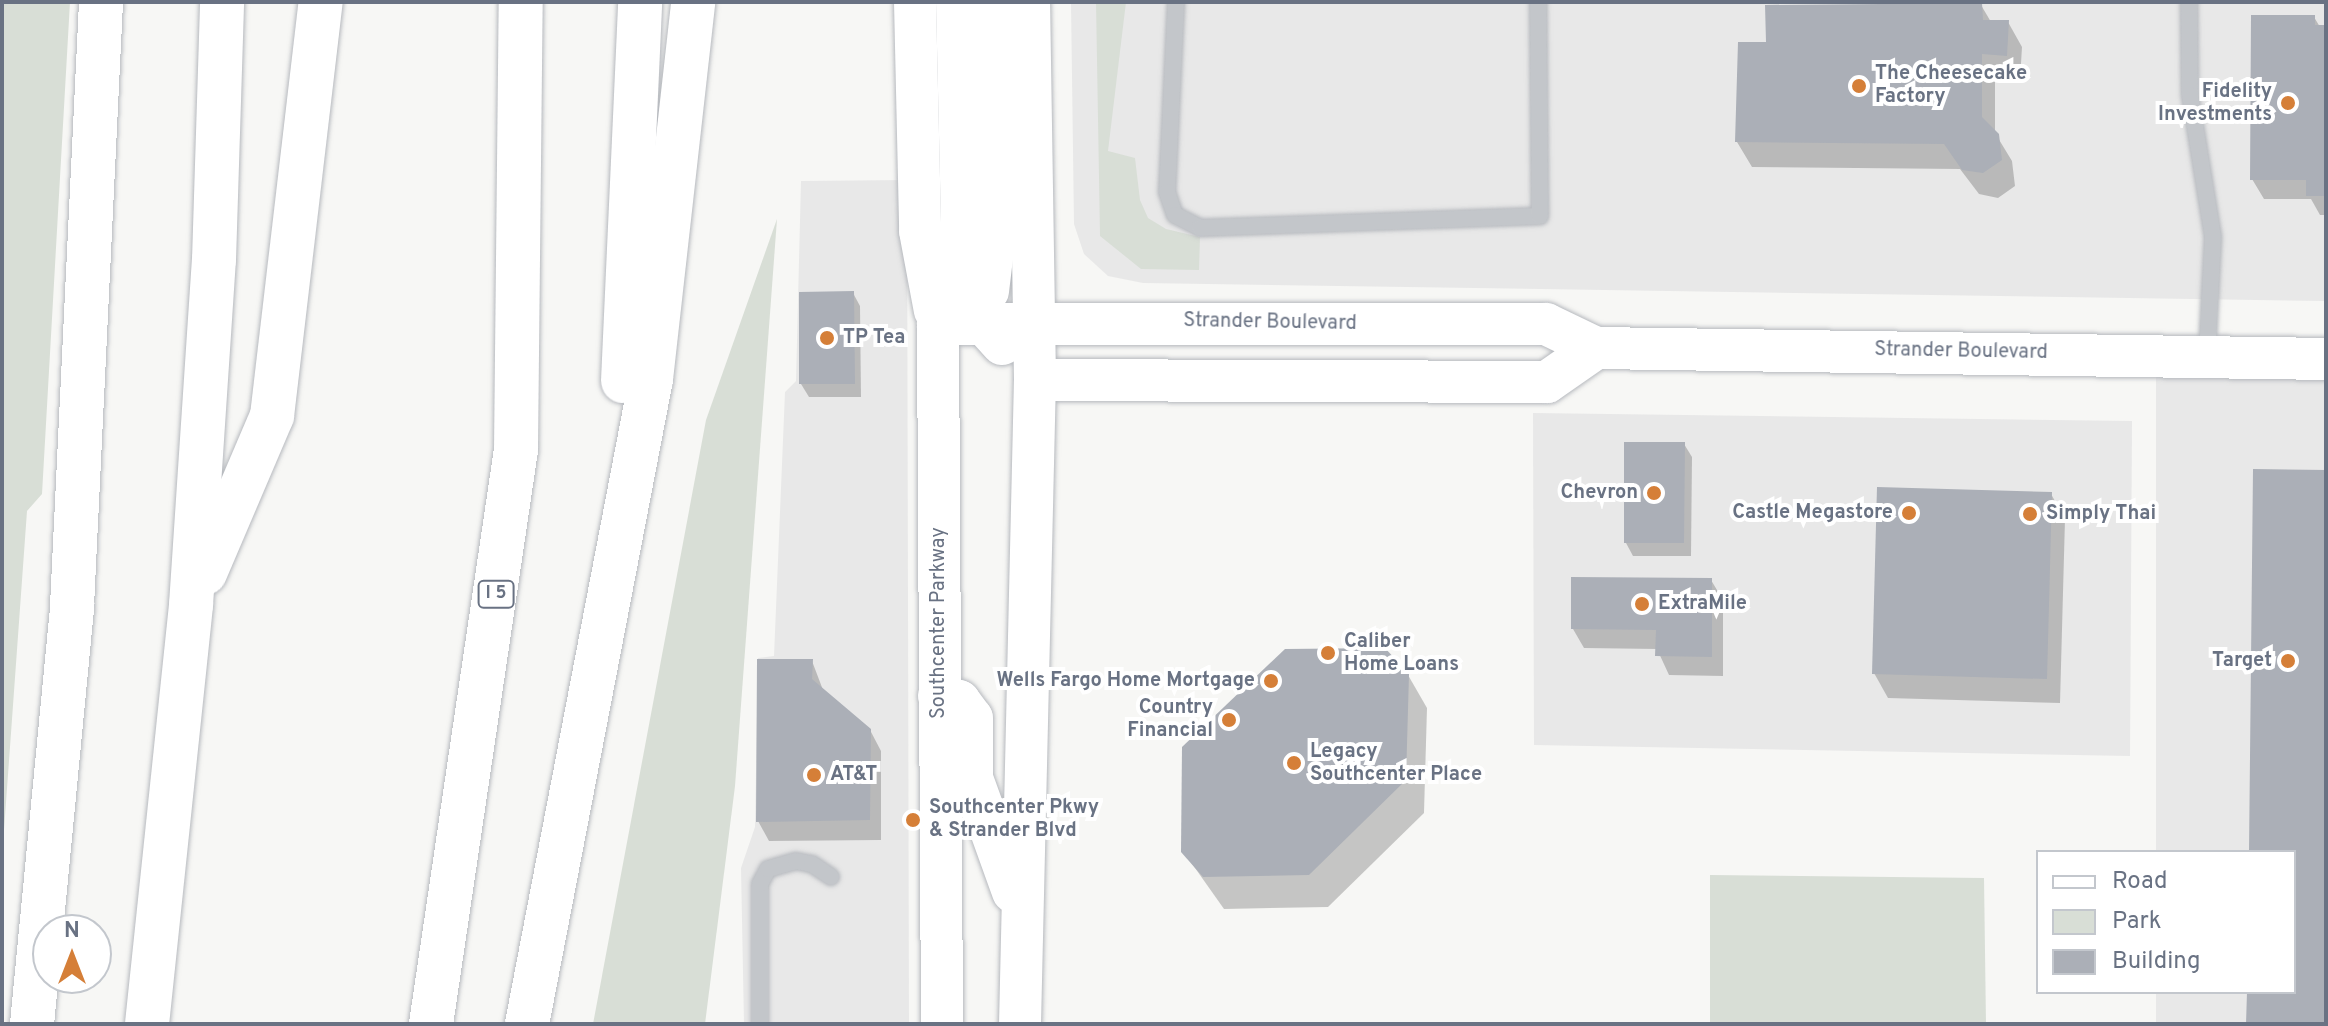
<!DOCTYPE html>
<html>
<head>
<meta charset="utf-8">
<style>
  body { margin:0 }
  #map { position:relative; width:2328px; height:1026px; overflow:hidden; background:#f7f7f5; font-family:Overpass,sans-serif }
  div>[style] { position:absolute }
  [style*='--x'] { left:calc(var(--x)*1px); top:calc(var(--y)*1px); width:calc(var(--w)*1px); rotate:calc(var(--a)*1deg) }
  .built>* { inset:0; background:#e8e8e8 }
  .green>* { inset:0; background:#d8ded6 }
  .shadow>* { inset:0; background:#0003 }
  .building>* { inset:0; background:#abafb7 }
  .roads { filter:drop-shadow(0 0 2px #b6b9be) drop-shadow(0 0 2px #b6b9be) }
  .lane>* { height:16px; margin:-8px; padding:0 8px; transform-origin:8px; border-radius:8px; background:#c3c6ca }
  .secondary>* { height:42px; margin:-21px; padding:0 21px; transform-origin:21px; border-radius:21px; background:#fff }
  .highway>* { height:44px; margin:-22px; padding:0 22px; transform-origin:22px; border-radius:22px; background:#fff }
  .dots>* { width:22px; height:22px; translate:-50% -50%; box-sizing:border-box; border:4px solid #fff; border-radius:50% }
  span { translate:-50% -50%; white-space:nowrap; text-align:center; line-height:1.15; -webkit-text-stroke:8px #fff; paint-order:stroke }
  .shield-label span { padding:2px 6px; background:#fff; border:2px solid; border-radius:6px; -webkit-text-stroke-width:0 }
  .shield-label { font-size:18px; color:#697283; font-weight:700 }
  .poi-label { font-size:20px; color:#697283; font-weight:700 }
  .left { translate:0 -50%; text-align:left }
  .right { translate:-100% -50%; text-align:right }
  .street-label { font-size:20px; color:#697283 }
  .frame { position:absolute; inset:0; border:4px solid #697283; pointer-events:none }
  .legend { position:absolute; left:2036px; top:850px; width:260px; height:144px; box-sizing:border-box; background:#fff; border:2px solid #c3c7cd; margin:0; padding:10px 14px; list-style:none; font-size:24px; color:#697283 }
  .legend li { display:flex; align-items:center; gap:16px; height:40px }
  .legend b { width:40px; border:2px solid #c3c7cd }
  .north { position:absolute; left:32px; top:914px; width:80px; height:80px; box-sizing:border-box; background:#fff; border:2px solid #c3c7cd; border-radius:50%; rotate:0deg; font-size:22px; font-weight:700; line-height:32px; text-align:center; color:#697283 }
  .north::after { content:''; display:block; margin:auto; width:28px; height:36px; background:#d57f38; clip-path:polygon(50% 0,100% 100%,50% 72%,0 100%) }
</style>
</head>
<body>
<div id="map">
  <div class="built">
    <i style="clip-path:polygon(1071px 2px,2326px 2px,2326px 301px,1143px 283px,1108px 276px,1084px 254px,1074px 224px)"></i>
    <i style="clip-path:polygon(907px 180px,909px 1024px,744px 1024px,741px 868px,755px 827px,758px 658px,774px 656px,785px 392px,796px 381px,801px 181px)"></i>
    <i style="clip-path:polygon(2156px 355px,2326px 358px,2326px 1024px,2156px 1024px,2156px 992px,2294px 992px,2294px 852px,2156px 852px)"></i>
    <i style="clip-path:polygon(1533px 413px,2132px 421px,2130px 756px,1534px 745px)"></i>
  </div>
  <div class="green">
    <i style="clip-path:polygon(2px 2px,70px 2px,42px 494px,27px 511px,2px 858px)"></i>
    <i style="clip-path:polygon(1096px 2px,1126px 2px,1108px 151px,1135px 158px,1140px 200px,1148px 218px,1166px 229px,1200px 237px,1199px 270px,1141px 269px,1100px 236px)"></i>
    <i style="clip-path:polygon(777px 219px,735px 786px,705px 1024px,593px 1024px,706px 420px)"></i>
    <i style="clip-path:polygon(1710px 875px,1984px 878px,1986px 1024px,1710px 1024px)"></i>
  </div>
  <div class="shadow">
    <i style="clip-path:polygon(1981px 5px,1991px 22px,2008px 22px,2022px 47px,2020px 80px,1995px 79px,1995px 133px,2012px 161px,2015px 186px,1998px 198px,1979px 194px,1960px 169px,1752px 167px,1737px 142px,1768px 44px)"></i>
    <i style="clip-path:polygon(2314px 17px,2320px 27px,2326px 27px,2326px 215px,2320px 215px,2311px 199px,2264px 199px,2252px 179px)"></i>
    <i style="clip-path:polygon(853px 293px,860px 306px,861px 397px,809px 397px,801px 384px)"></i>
    <i style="clip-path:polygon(1684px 444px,1692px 457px,1691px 556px,1633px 556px,1626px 543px)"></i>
    <i style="clip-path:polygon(2051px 494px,2065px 519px,2060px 703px,1888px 698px,1874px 673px)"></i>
    <i style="clip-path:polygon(1711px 580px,1723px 600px,1723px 676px,1669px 675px,1657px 649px,1584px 648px,1573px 629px)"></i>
    <i style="clip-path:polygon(812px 661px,823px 690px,870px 730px,881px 751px,881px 840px,769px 841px,758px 821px)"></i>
    <i style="clip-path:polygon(1408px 675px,1427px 708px,1424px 813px,1328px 907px,1224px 909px,1183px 851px)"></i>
  </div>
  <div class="building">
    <i style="clip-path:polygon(1982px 3px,1983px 20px,2009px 20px,2007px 56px,1982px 54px,1982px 117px,1999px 134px,2002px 160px,1983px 173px,1962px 170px,1944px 144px,1735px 142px,1738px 42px,1766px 42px,1765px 5px)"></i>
    <i style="clip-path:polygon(2251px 15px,2315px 15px,2315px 25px,2326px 25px,2326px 196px,2306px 196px,2306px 180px,2250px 180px)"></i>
    <i style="clip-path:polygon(854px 291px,855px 384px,799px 384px,799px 292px)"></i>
    <i style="clip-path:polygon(1624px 442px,1685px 442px,1684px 543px,1624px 543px)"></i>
    <i style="clip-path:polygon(2253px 469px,2326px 470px,2326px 1024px,2246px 1024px,2247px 992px,2294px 992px,2294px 852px,2249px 852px)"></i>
    <i style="clip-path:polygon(1877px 487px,2052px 492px,2047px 679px,1872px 674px)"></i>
    <i style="clip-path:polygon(1571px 577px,1712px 578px,1712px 657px,1655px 656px,1656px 630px,1571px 629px)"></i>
    <i style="clip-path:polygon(1385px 648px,1409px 674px,1406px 780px,1309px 875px,1203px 877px,1181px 852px,1182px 747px,1285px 649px)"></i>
    <i style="clip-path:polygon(757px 659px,813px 659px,812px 679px,871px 729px,870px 820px,756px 822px)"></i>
  </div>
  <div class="roads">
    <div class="lane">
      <i style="--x:1176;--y:2;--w:190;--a:92.7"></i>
      <i style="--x:1167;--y:192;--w:24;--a:71"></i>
      <i style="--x:1175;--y:215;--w:28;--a:27"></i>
      <i style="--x:1200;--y:228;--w:340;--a:-2"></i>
      <i style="--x:1540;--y:216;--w:214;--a:-90.5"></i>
      <i style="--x:2189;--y:2;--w:93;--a:89.4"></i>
      <i style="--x:2190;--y:95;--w:144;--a:80.8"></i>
      <i style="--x:2213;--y:237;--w:119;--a:92.9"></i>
      <i style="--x:760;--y:1024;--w:140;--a:-90"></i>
      <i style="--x:760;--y:884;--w:17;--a:-62"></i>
      <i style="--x:768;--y:869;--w:29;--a:-16"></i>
      <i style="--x:796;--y:861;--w:16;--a:11"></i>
      <i style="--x:812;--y:864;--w:23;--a:34"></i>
    </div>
    <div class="secondary">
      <i style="--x:915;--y:2;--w:229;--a:88.7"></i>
      <i style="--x:920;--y:231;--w:81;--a:79.4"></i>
      <i style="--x:957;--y:2;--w:224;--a:88.7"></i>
      <i style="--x:962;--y:226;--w:100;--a:77.3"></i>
      <i style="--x:984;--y:324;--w:27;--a:48"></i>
      <i style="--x:988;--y:291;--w:77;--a:-83.2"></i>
      <i style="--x:997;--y:215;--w:213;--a:-90.8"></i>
      <i style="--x:938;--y:324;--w:608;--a:0"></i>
      <i style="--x:1546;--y:324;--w:55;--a:25.6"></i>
      <i style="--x:1596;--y:348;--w:730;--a:0.86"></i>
      <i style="--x:1035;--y:380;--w:512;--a:0.22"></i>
      <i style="--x:1547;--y:382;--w:60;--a:-34.8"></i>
      <i style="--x:939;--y:696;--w:21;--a:14"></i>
      <i style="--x:959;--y:701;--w:21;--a:53"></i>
      <i style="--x:972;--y:718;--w:60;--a:90"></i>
      <i style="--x:972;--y:778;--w:121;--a:70.2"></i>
      <i style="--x:942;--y:1024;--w:700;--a:-90.33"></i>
      <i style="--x:938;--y:324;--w:101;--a:-76.2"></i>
      <i style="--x:1020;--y:1024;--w:644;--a:-88.67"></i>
      <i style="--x:1035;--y:380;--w:378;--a:-90.9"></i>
    </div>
    <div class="highway">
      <i style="--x:623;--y:381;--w:379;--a:-87.4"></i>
      <i style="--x:205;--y:573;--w:171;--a:-66.9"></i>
      <i style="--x:272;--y:416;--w:417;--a:-83.3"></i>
      <i style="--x:32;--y:1024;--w:420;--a:-84.5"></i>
      <i style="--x:72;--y:606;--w:605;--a:-87.25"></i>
      <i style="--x:147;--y:1024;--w:421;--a:-84"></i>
      <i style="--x:191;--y:605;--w:346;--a:-86.2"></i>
      <i style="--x:214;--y:260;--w:258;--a:-88.2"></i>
      <i style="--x:431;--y:1024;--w:580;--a:-81.58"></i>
      <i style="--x:516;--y:450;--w:448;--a:-89.4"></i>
      <i style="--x:527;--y:1024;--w:657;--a:-79.12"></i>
      <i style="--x:651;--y:379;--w:379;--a:-83.6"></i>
    </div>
  </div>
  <div class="dots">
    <i style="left:1859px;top:86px;background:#d57f38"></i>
    <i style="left:2288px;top:103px;background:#d57f38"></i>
    <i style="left:827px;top:338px;background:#d57f38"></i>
    <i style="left:1654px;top:493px;background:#d57f38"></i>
    <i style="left:1909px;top:513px;background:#d57f38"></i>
    <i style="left:2030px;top:514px;background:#d57f38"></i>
    <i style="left:1642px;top:604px;background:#d57f38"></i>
    <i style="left:1328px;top:653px;background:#d57f38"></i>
    <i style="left:2288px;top:661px;background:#d57f38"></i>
    <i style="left:1271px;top:681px;background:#d57f38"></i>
    <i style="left:1229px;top:720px;background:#d57f38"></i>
    <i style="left:1294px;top:763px;background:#d57f38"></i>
    <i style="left:814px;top:775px;background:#d57f38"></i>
    <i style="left:913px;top:820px;background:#d57f38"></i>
  </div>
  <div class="shield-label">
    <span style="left:496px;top:594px">I 5</span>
  </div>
  <div class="poi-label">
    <span class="left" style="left:1875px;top:86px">The Cheesecake<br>Factory</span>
    <span class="right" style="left:2272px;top:104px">Fidelity<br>Investments</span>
    <span class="left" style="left:843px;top:338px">TP Tea</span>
    <span class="right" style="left:1638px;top:493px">Chevron</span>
    <span class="right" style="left:1893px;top:513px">Castle Megastore</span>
    <span class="left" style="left:2046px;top:514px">Simply Thai</span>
    <span class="left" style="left:1658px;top:604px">ExtraMile</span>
    <span class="left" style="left:1344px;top:654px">Caliber<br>Home Loans</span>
    <span class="right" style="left:2272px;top:661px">Target</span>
    <span class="right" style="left:1255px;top:681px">Wells Fargo Home Mortgage</span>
    <span class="right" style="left:1213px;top:720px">Country<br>Financial</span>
    <span class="left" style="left:1310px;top:764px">Legacy<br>Southcenter Place</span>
    <span class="left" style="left:830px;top:775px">AT&amp;T</span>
    <span class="left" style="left:929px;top:820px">Southcenter Pkwy<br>&amp; Strander Blvd</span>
  </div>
  <div class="street-label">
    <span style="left:1270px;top:323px;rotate:1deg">Strander Boulevard</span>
    <span style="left:1961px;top:352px;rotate:1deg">Strander Boulevard</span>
    <span style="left:939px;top:623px;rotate:-90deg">Southcenter Parkway</span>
  </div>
  <div class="frame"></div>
  <ul class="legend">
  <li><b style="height:10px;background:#fff"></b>Road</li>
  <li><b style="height:22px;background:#d8ded6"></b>Park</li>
  <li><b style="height:22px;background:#abafb7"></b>Building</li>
  </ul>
  <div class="north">N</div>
</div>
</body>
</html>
